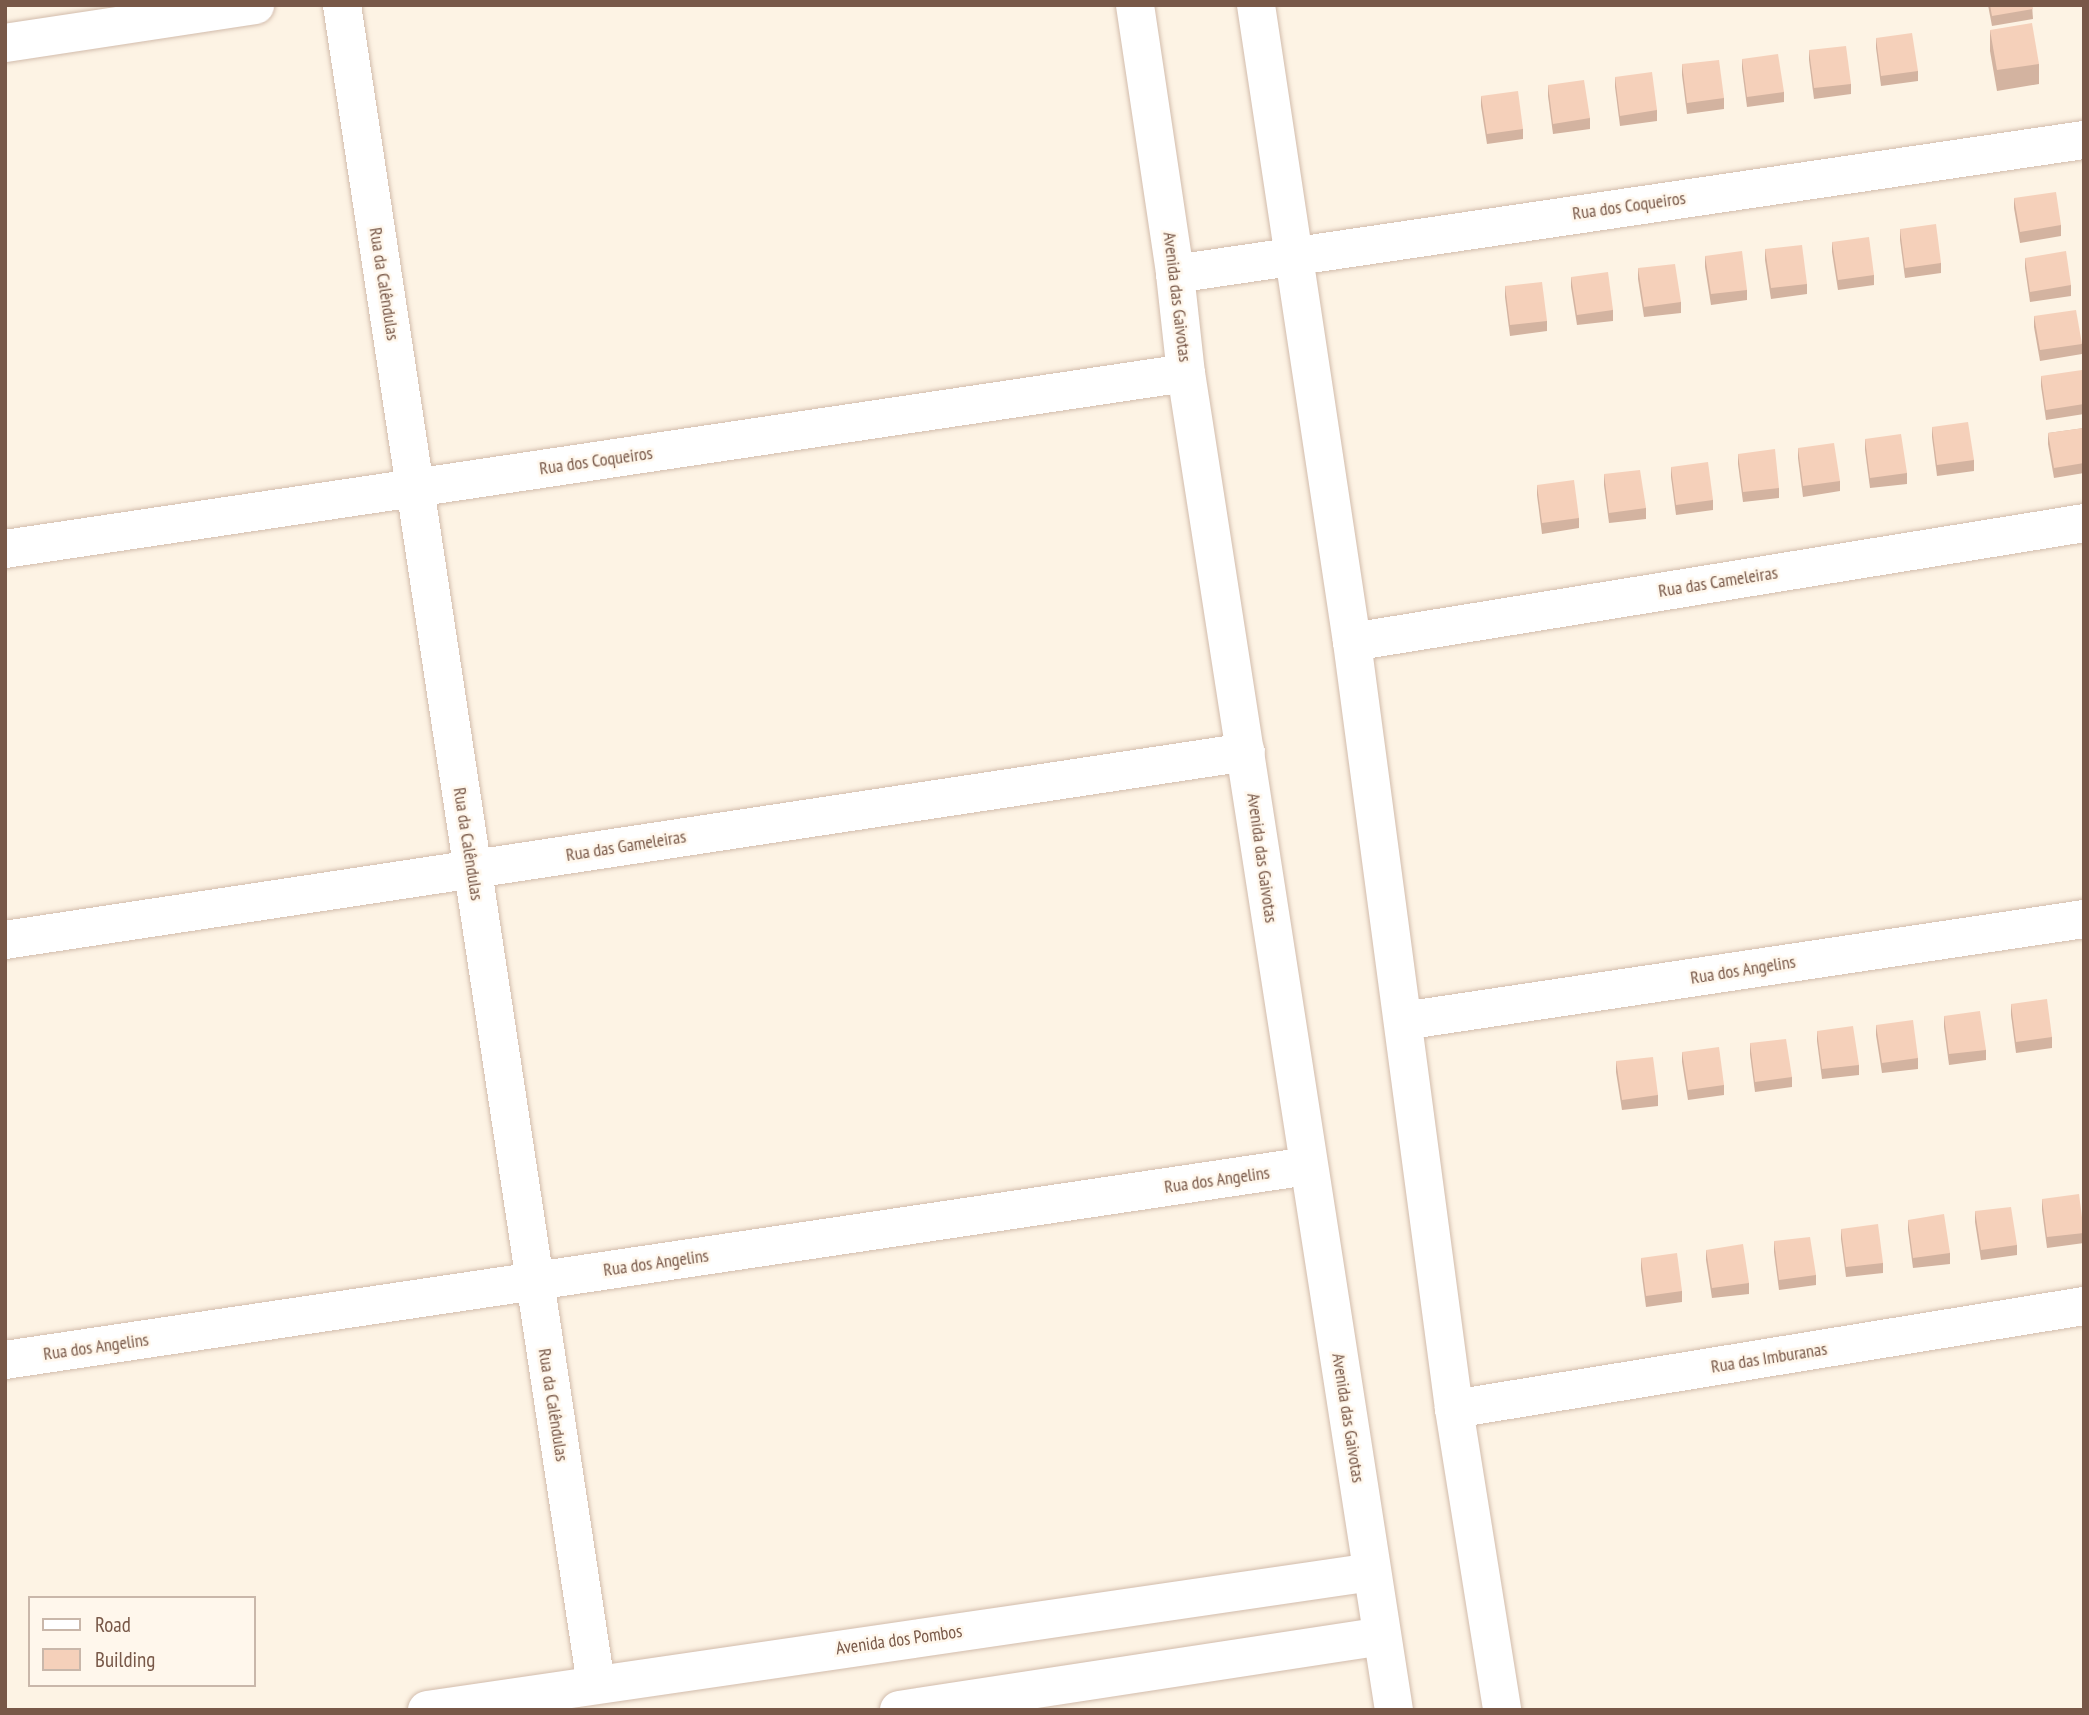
<!DOCTYPE html>
<html>
<head>
<meta charset="utf-8">
<style>
  body { margin:0 }
  #map { position:relative; width:2089px; height:1715px; overflow:hidden; background:#fdf3e4; font-family:"PT Sans Narrow",sans-serif }
  div>[style] { position:absolute }
  [style*='--x'] { left:calc(var(--x)*1px); top:calc(var(--y)*1px); width:calc(var(--w)*1px); rotate:calc(var(--a)*1deg) }
  .roads { filter:drop-shadow(0 0 2px #d2bcac) drop-shadow(0 0 2px #d2bcac) }
  .minor>* { height:38px; margin:-19px; padding:0 19px; transform-origin:19px; border-radius:19px; background:#fff }
  .wall>* { inset:0; background:#d3b3a0 }
  .building>* { inset:0; background:#f5d0ba }
  span { translate:-50% -50%; white-space:nowrap; text-align:center; line-height:1.15; -webkit-text-stroke:5px #fff7ec; paint-order:stroke }
  .street-label { font-size:18px; color:#785848 }
  .frame { position:absolute; inset:0; border:7px solid #785848; pointer-events:none }
  .legend { position:absolute; left:28px; top:1596px; width:228px; height:91px; box-sizing:border-box; background:#fff7ec; border:2px solid #c9b7aa; margin:0; padding:9px 12px; list-style:none; font-size:21px; color:#785848 }
  .legend li { display:flex; align-items:center; gap:14px; height:35px }
  .legend b { width:35px; border:2px solid #c9b7aa }
</style>
</head>
<body>
<div id="map">
  <div class="roads">
    <div class="minor">
      <i style="--x:342;--y:5;--w:1698;--a:81.4"></i>
      <i style="--x:1135;--y:5;--w:272;--a:81.5"></i>
      <i style="--x:1175;--y:274;--w:100;--a:83.7"></i>
      <i style="--x:1186;--y:373;--w:1353;--a:81.16"></i>
      <i style="--x:1256;--y:5;--w:644;--a:81.43"></i>
      <i style="--x:1352;--y:642;--w:774;--a:82.42"></i>
      <i style="--x:1454;--y:1409;--w:305;--a:80.9"></i>
      <i style="--x:5;--y:43;--w:253;--a:-8.6"></i>
      <i style="--x:1175;--y:274;--w:919;--a:-8.39"></i>
      <i style="--x:5;--y:549;--w:1194;--a:-8.48"></i>
      <i style="--x:1352;--y:642;--w:742;--a:-9.23"></i>
      <i style="--x:5;--y:940;--w:1255;--a:-8.61"></i>
      <i style="--x:1403;--y:1021;--w:689;--a:-8.52"></i>
      <i style="--x:5;--y:1360;--w:1317;--a:-8.47"></i>
      <i style="--x:1454;--y:1409;--w:638;--a:-9.29"></i>
      <i style="--x:427;--y:1710;--w:955;--a:-8.31"></i>
      <i style="--x:899;--y:1710;--w:488;--a:-8.7"></i>
    </div>
  </div>
  <div class="wall">
    <i style="clip-path:polygon(1988px 5px,2032px 5px,2033px 19px,1992px 26px)"></i>
    <i style="clip-path:polygon(1990px 30px,2039px 64px,2039px 84px,1997px 91px,1990px 51px)"></i>
    <i style="clip-path:polygon(1876px 38px,1918px 71px,1918px 81px,1881px 86px,1876px 48px)"></i>
    <i style="clip-path:polygon(1809px 50px,1851px 84px,1851px 94px,1814px 99px,1809px 60px)"></i>
    <i style="clip-path:polygon(1742px 59px,1784px 92px,1784px 102px,1747px 107px,1742px 69px)"></i>
    <i style="clip-path:polygon(1682px 64px,1724px 98px,1724px 109px,1687px 114px,1682px 75px)"></i>
    <i style="clip-path:polygon(1615px 77px,1657px 110px,1657px 121px,1620px 126px,1615px 87px)"></i>
    <i style="clip-path:polygon(1548px 85px,1590px 118px,1590px 129px,1553px 134px,1548px 96px)"></i>
    <i style="clip-path:polygon(1481px 96px,1523px 129px,1523px 139px,1487px 144px,1481px 106px)"></i>
    <i style="clip-path:polygon(2014px 198px,2061px 225px,2061px 236px,2020px 243px,2014px 208px)"></i>
    <i style="clip-path:polygon(1900px 229px,1941px 263px,1941px 273px,1905px 278px,1900px 240px)"></i>
    <i style="clip-path:polygon(1832px 242px,1874px 275px,1874px 285px,1838px 290px,1832px 252px)"></i>
    <i style="clip-path:polygon(1765px 249px,1807px 284px,1807px 294px,1771px 299px,1765px 260px)"></i>
    <i style="clip-path:polygon(1705px 256px,1747px 290px,1747px 300px,1711px 305px,1705px 267px)"></i>
    <i style="clip-path:polygon(2025px 258px,2071px 285px,2071px 296px,2030px 302px,2025px 268px)"></i>
    <i style="clip-path:polygon(1638px 268px,1681px 302px,1681px 313px,1644px 317px,1638px 279px)"></i>
    <i style="clip-path:polygon(1571px 277px,1613px 310px,1613px 321px,1577px 325px,1571px 287px)"></i>
    <i style="clip-path:polygon(1505px 286px,1547px 321px,1547px 331px,1510px 336px,1505px 297px)"></i>
    <i style="clip-path:polygon(2034px 316px,2082px 344px,2082px 354px,2040px 361px,2034px 327px)"></i>
    <i style="clip-path:polygon(2041px 376px,2084px 378px,2084px 414px,2046px 420px,2041px 386px)"></i>
    <i style="clip-path:polygon(1932px 427px,1974px 460px,1974px 471px,1937px 476px,1932px 437px)"></i>
    <i style="clip-path:polygon(2084px 428px,2084px 473px,2054px 478px,2048px 444px,2048px 433px)"></i>
    <i style="clip-path:polygon(1865px 439px,1907px 473px,1907px 484px,1870px 488px,1865px 450px)"></i>
    <i style="clip-path:polygon(1798px 448px,1840px 481px,1840px 491px,1803px 497px,1798px 458px)"></i>
    <i style="clip-path:polygon(1738px 454px,1779px 488px,1779px 498px,1743px 502px,1738px 464px)"></i>
    <i style="clip-path:polygon(1671px 467px,1713px 500px,1713px 510px,1676px 515px,1671px 477px)"></i>
    <i style="clip-path:polygon(1604px 474px,1646px 508px,1646px 519px,1609px 523px,1604px 485px)"></i>
    <i style="clip-path:polygon(1537px 485px,1579px 518px,1579px 528px,1542px 534px,1537px 495px)"></i>
    <i style="clip-path:polygon(2011px 1004px,2052px 1037px,2052px 1048px,2016px 1053px,2011px 1015px)"></i>
    <i style="clip-path:polygon(1944px 1016px,1986px 1050px,1986px 1060px,1949px 1065px,1944px 1027px)"></i>
    <i style="clip-path:polygon(1876px 1025px,1918px 1058px,1918px 1069px,1882px 1073px,1876px 1035px)"></i>
    <i style="clip-path:polygon(1817px 1031px,1859px 1065px,1859px 1075px,1822px 1079px,1817px 1041px)"></i>
    <i style="clip-path:polygon(1750px 1043px,1792px 1077px,1792px 1087px,1755px 1092px,1750px 1054px)"></i>
    <i style="clip-path:polygon(1682px 1052px,1724px 1085px,1724px 1095px,1688px 1100px,1682px 1062px)"></i>
    <i style="clip-path:polygon(1616px 1061px,1658px 1095px,1658px 1106px,1622px 1110px,1616px 1072px)"></i>
    <i style="clip-path:polygon(2042px 1199px,2084px 1233px,2084px 1243px,2047px 1248px,2042px 1210px)"></i>
    <i style="clip-path:polygon(1975px 1211px,2017px 1245px,2017px 1255px,1981px 1260px,1975px 1222px)"></i>
    <i style="clip-path:polygon(1908px 1220px,1950px 1253px,1950px 1264px,1913px 1268px,1908px 1230px)"></i>
    <i style="clip-path:polygon(1841px 1229px,1883px 1263px,1883px 1273px,1846px 1277px,1841px 1239px)"></i>
    <i style="clip-path:polygon(1774px 1241px,1816px 1275px,1816px 1285px,1779px 1290px,1774px 1252px)"></i>
    <i style="clip-path:polygon(1706px 1250px,1749px 1283px,1749px 1294px,1712px 1298px,1706px 1260px)"></i>
    <i style="clip-path:polygon(1641px 1258px,1682px 1291px,1682px 1302px,1646px 1307px,1641px 1269px)"></i>
  </div>
  <div class="building">
    <i style="clip-path:polygon(1990px 5px,2032px 5px,2033px 9px,1992px 16px)"></i>
    <i style="clip-path:polygon(2032px 23px,2039px 64px,1997px 70px,1990px 30px)"></i>
    <i style="clip-path:polygon(1912px 33px,1918px 71px,1881px 76px,1876px 38px)"></i>
    <i style="clip-path:polygon(1846px 46px,1851px 84px,1814px 88px,1809px 50px)"></i>
    <i style="clip-path:polygon(1778px 54px,1784px 92px,1747px 97px,1742px 59px)"></i>
    <i style="clip-path:polygon(1719px 60px,1724px 98px,1687px 103px,1682px 64px)"></i>
    <i style="clip-path:polygon(1652px 72px,1657px 110px,1620px 116px,1615px 77px)"></i>
    <i style="clip-path:polygon(1584px 80px,1590px 118px,1553px 124px,1548px 85px)"></i>
    <i style="clip-path:polygon(1518px 91px,1523px 129px,1487px 134px,1481px 96px)"></i>
    <i style="clip-path:polygon(2056px 192px,2061px 225px,2020px 232px,2014px 198px)"></i>
    <i style="clip-path:polygon(1936px 224px,1941px 263px,1905px 268px,1900px 229px)"></i>
    <i style="clip-path:polygon(1869px 237px,1874px 275px,1838px 280px,1832px 242px)"></i>
    <i style="clip-path:polygon(1802px 245px,1807px 284px,1771px 288px,1765px 249px)"></i>
    <i style="clip-path:polygon(1742px 251px,1747px 290px,1711px 294px,1705px 256px)"></i>
    <i style="clip-path:polygon(2066px 251px,2071px 285px,2030px 292px,2025px 258px)"></i>
    <i style="clip-path:polygon(1675px 264px,1681px 302px,1644px 307px,1638px 268px)"></i>
    <i style="clip-path:polygon(1608px 272px,1613px 310px,1577px 315px,1571px 277px)"></i>
    <i style="clip-path:polygon(1542px 282px,1547px 321px,1510px 325px,1505px 286px)"></i>
    <i style="clip-path:polygon(2076px 310px,2082px 344px,2040px 350px,2034px 316px)"></i>
    <i style="clip-path:polygon(2082px 370px,2084px 378px,2084px 404px,2046px 410px,2041px 376px)"></i>
    <i style="clip-path:polygon(1968px 422px,1974px 460px,1937px 465px,1932px 427px)"></i>
    <i style="clip-path:polygon(2084px 428px,2084px 463px,2054px 468px,2048px 433px)"></i>
    <i style="clip-path:polygon(1901px 434px,1907px 473px,1870px 478px,1865px 439px)"></i>
    <i style="clip-path:polygon(1834px 443px,1840px 481px,1803px 486px,1798px 448px)"></i>
    <i style="clip-path:polygon(1775px 449px,1779px 488px,1743px 492px,1738px 454px)"></i>
    <i style="clip-path:polygon(1708px 462px,1713px 500px,1676px 505px,1671px 467px)"></i>
    <i style="clip-path:polygon(1640px 470px,1646px 508px,1609px 513px,1604px 474px)"></i>
    <i style="clip-path:polygon(1574px 480px,1579px 518px,1542px 523px,1537px 485px)"></i>
    <i style="clip-path:polygon(2047px 999px,2052px 1037px,2016px 1042px,2011px 1004px)"></i>
    <i style="clip-path:polygon(1980px 1011px,1986px 1050px,1949px 1054px,1944px 1016px)"></i>
    <i style="clip-path:polygon(1913px 1020px,1918px 1058px,1882px 1063px,1876px 1025px)"></i>
    <i style="clip-path:polygon(1853px 1026px,1859px 1065px,1822px 1069px,1817px 1031px)"></i>
    <i style="clip-path:polygon(1786px 1039px,1792px 1077px,1755px 1082px,1750px 1043px)"></i>
    <i style="clip-path:polygon(1719px 1047px,1724px 1085px,1688px 1090px,1682px 1052px)"></i>
    <i style="clip-path:polygon(1653px 1057px,1658px 1095px,1622px 1100px,1616px 1061px)"></i>
    <i style="clip-path:polygon(2079px 1194px,2084px 1233px,2047px 1237px,2042px 1199px)"></i>
    <i style="clip-path:polygon(2011px 1207px,2017px 1245px,1981px 1250px,1975px 1211px)"></i>
    <i style="clip-path:polygon(1944px 1214px,1950px 1253px,1913px 1258px,1908px 1220px)"></i>
    <i style="clip-path:polygon(1878px 1224px,1883px 1263px,1846px 1267px,1841px 1229px)"></i>
    <i style="clip-path:polygon(1810px 1237px,1816px 1275px,1779px 1280px,1774px 1241px)"></i>
    <i style="clip-path:polygon(1743px 1244px,1749px 1283px,1712px 1288px,1706px 1250px)"></i>
    <i style="clip-path:polygon(1677px 1253px,1682px 1291px,1646px 1296px,1641px 1258px)"></i>
  </div>
  <div class="street-label">
    <span style="left:1629px;top:206px;rotate:-8deg">Rua dos Coqueiros</span>
    <span style="left:384px;top:284px;rotate:81deg">Rua da Calêndulas</span>
    <span style="left:1177px;top:297px;rotate:83deg">Avenida das Gaivotas</span>
    <span style="left:596px;top:461px;rotate:-8deg">Rua dos Coqueiros</span>
    <span style="left:1718px;top:582px;rotate:-9deg">Rua das Cameleiras</span>
    <span style="left:468px;top:844px;rotate:81deg">Rua da Calêndulas</span>
    <span style="left:626px;top:846px;rotate:-9deg">Rua das Gameleiras</span>
    <span style="left:1262px;top:858px;rotate:82deg">Avenida das Gaivotas</span>
    <span style="left:1743px;top:970px;rotate:-9deg">Rua dos Angelins</span>
    <span style="left:1217px;top:1180px;rotate:-8deg">Rua dos Angelins</span>
    <span style="left:656px;top:1263px;rotate:-8deg">Rua dos Angelins</span>
    <span style="left:96px;top:1347px;rotate:-8deg">Rua dos Angelins</span>
    <span style="left:1769px;top:1358px;rotate:-9deg">Rua das Imburanas</span>
    <span style="left:553px;top:1405px;rotate:81deg">Rua da Calêndulas</span>
    <span style="left:1348px;top:1418px;rotate:81deg">Avenida das Gaivotas</span>
    <span style="left:899px;top:1640px;rotate:-8deg">Avenida dos Pombos</span>
  </div>
  <div class="frame"></div>
  <ul class="legend">
  <li><b style="height:9px;background:#fff"></b>Road</li>
  <li><b style="height:19px;background:#f5d0ba"></b>Building</li>
  </ul>
</div>
</body>
</html>
